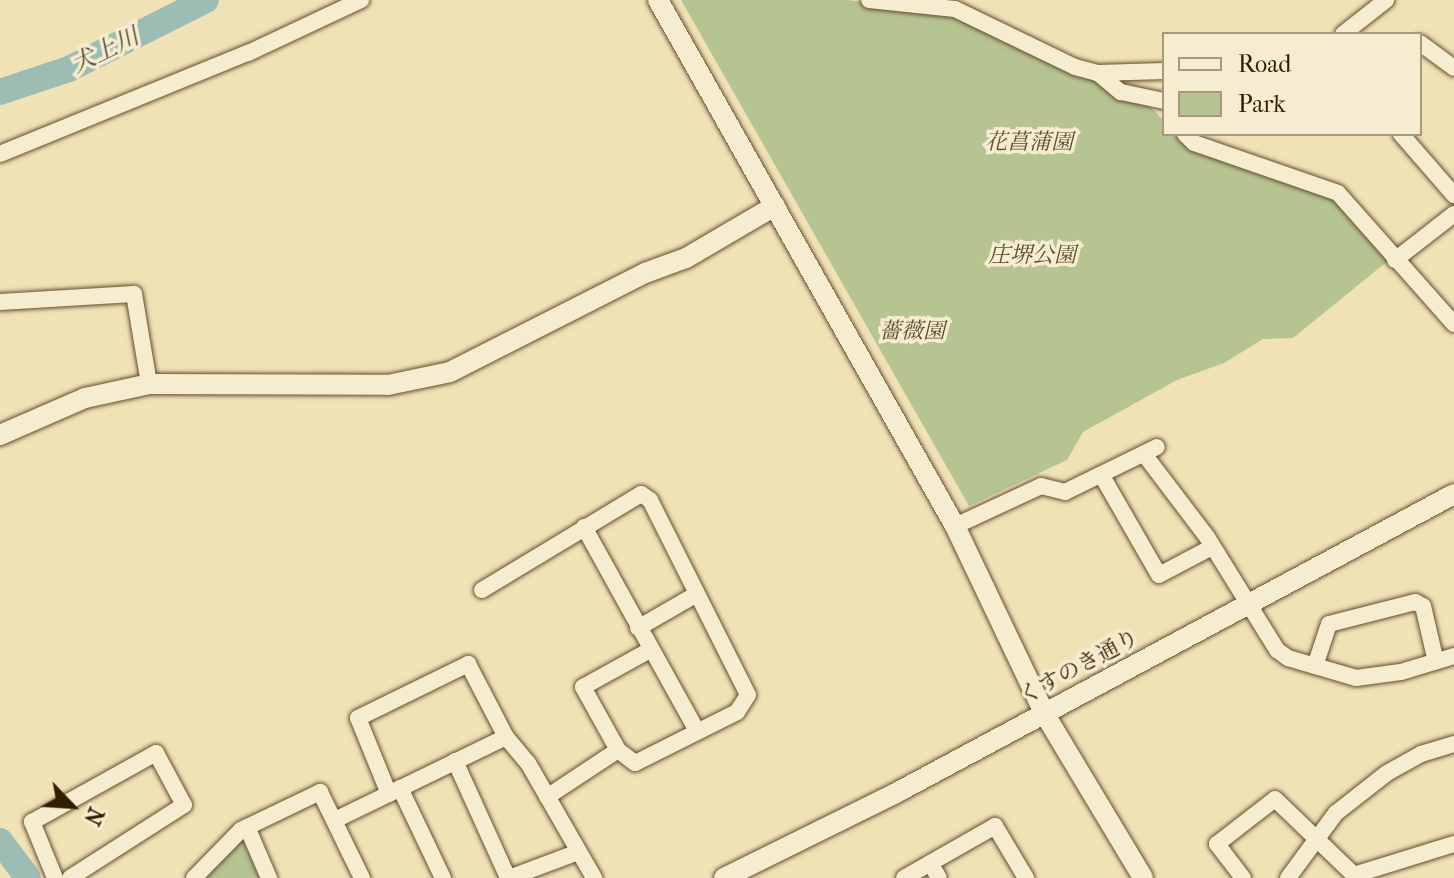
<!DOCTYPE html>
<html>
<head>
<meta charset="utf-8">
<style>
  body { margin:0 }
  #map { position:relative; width:1454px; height:878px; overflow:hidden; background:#f1e2b5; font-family:"IM FELL French Canon","Noto Serif JP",serif }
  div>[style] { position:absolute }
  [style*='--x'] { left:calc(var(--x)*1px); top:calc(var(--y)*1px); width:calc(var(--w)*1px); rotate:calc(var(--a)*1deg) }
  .green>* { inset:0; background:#b6c491 }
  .river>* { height:26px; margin:-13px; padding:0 13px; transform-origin:13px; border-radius:13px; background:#9cbdb4 }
  .roads { filter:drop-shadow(0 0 2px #624e2f) drop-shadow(0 0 2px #624e2f) }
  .minor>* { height:16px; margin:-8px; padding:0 8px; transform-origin:8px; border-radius:8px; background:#f6eccf }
  .tertiary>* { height:20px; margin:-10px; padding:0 10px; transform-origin:10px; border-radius:10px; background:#f6eccf }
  span { translate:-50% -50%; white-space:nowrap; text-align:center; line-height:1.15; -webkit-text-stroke:7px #f6eccf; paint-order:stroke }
  .park-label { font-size:22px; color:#5a4f2d; font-style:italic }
  .street-label { font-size:22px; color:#331d02 }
  .water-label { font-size:24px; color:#524d37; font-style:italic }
  .legend { position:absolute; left:1162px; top:32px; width:260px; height:104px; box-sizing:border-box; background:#f6eccf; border:2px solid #a8997d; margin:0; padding:10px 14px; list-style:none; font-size:24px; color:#331d02 }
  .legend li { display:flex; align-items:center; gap:16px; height:40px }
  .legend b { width:40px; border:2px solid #a8997d }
  .north { position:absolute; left:32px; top:766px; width:80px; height:80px; -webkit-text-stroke:6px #f6eccf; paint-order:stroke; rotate:115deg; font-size:22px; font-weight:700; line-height:32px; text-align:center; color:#331d02 }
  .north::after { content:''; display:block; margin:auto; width:28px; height:36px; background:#331d02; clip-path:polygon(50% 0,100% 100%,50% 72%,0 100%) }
</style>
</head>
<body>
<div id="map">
  <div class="green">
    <i style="clip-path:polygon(681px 0,848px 0,953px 14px,1149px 105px,1164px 121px,1164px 134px,1177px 134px,1335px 197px,1389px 260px,1293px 338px,1263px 339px,1224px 363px,1177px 380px,1083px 432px,1067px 460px,969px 506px)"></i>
    <i style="clip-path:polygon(237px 841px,243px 841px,260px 878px,201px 878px)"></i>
  </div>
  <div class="river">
    <i style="--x:0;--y:92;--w:73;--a:-18.4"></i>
    <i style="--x:69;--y:69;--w:153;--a:-26.7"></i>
    <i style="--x:0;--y:841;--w:46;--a:52.9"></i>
  </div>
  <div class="roads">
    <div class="minor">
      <i style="--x:869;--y:0;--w:86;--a:6"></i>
      <i style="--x:955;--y:9;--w:133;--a:25.8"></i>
      <i style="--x:1075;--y:67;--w:24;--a:15"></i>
      <i style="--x:1098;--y:73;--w:66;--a:-1.7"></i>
      <i style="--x:1343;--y:34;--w:55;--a:-38.3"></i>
      <i style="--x:1420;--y:43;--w:42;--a:36.3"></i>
      <i style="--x:1098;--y:73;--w:30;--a:40"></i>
      <i style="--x:1121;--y:92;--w:44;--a:11.8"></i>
      <i style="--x:1185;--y:134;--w:13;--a:45"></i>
      <i style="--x:1194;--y:143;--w:152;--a:19.1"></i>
      <i style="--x:1338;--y:193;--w:175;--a:48.5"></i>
      <i style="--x:1401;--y:134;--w:81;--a:49"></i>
      <i style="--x:0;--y:154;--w:268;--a:-22.2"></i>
      <i style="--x:248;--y:53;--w:125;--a:-25.1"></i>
      <i style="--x:1395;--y:260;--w:75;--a:-37.9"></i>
      <i style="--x:0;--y:302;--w:134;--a:-3.4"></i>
      <i style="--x:134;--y:294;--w:91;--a:80.5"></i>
      <i style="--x:1144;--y:454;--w:104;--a:52.8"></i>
      <i style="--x:1207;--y:537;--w:133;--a:58.2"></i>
      <i style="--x:1277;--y:650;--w:14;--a:36"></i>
      <i style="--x:1288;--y:658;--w:71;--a:16.4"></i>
      <i style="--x:1356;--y:678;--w:45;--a:-7.6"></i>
      <i style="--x:1401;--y:672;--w:55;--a:-16.8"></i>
      <i style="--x:1102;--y:476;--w:114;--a:60.1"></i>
      <i style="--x:1159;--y:575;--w:60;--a:-27.8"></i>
      <i style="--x:955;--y:526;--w:95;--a:-24.9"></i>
      <i style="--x:1041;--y:486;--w:25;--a:14"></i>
      <i style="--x:1065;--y:492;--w:102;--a:-26.1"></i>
      <i style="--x:584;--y:527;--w:233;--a:61"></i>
      <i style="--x:482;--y:590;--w:186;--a:-31.1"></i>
      <i style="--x:641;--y:494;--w:11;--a:34"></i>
      <i style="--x:650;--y:500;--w:218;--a:63.3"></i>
      <i style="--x:748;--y:695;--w:20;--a:123"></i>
      <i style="--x:737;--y:712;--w:114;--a:153.4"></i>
      <i style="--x:635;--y:763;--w:21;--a:-143"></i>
      <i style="--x:618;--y:750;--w:85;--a:146.5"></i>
      <i style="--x:638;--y:628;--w:68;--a:-30"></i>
      <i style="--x:1315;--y:666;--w:44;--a:-71.6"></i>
      <i style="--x:1329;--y:624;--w:89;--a:-14.3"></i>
      <i style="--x:1415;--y:602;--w:9;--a:27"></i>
      <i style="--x:1423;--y:606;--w:57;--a:76.9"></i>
      <i style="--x:618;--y:750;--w:72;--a:-119.1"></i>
      <i style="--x:583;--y:687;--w:77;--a:-28.9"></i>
      <i style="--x:455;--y:761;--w:128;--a:65.6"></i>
      <i style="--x:400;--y:788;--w:100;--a:64.5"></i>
      <i style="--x:389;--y:794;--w:82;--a:-112.2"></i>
      <i style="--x:358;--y:718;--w:123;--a:-26.1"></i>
      <i style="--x:468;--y:664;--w:82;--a:62.5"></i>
      <i style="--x:335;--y:820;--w:190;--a:-25.9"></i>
      <i style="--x:506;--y:737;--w:34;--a:50"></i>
      <i style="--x:528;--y:763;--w:133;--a:60.1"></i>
      <i style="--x:247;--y:827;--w:56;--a:66.7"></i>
      <i style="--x:930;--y:863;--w:17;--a:59"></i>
      <i style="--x:55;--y:878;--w:61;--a:-112.3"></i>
      <i style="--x:32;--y:822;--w:142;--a:-29.1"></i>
      <i style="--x:156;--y:753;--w:59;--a:61.7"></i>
      <i style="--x:184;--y:805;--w:135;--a:147.4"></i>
      <i style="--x:194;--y:878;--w:67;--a:-45.6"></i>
      <i style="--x:241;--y:830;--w:88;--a:-25.7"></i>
      <i style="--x:320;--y:792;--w:96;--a:64"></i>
      <i style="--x:509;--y:878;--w:74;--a:-20.6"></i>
      <i style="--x:904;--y:878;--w:105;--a:-29.7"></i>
      <i style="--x:995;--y:826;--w:61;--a:59.2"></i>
      <i style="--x:1243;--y:878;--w:43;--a:-127.4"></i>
      <i style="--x:1217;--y:844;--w:73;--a:-37.8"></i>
      <i style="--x:1275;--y:799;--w:110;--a:43.9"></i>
      <i style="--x:1354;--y:875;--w:105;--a:-17.2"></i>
      <i style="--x:1288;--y:878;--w:81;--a:-53.6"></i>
      <i style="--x:1336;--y:813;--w:65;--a:-38.1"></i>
      <i style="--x:1387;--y:773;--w:39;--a:-29"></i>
      <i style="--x:1421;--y:754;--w:34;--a:-17"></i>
    </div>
    <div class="tertiary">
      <i style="--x:658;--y:0;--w:604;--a:60.55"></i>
      <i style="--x:955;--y:526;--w:207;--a:64.5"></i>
      <i style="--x:1044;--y:713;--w:192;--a:59"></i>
      <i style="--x:0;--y:435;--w:93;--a:-23.5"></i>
      <i style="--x:85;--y:398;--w:66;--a:-12.3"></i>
      <i style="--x:149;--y:384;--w:239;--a:0.2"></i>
      <i style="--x:388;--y:385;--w:63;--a:-11.8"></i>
      <i style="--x:450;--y:372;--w:219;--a:-26.9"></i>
      <i style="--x:645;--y:273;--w:44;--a:-20.1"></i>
      <i style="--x:686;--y:258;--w:103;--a:-30.3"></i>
      <i style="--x:724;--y:878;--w:192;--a:-26.3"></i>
      <i style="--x:896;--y:793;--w:633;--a:-28.18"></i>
    </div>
  </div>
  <div class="park-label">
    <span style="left:1029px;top:143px">花菖蒲園</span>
    <span style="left:1032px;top:256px">庄堺公園</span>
    <span style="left:912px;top:332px">薔薇園</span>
  </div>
  <div class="street-label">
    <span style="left:1079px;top:667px;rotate:-28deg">くすのき通り</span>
  </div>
  <div class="water-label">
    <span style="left:105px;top:51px;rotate:-26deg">犬上川</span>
  </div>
  <ul class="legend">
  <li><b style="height:10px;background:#f6eccf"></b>Road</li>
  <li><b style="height:22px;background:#b6c491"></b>Park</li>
  </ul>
  <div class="north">N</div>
</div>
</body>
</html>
